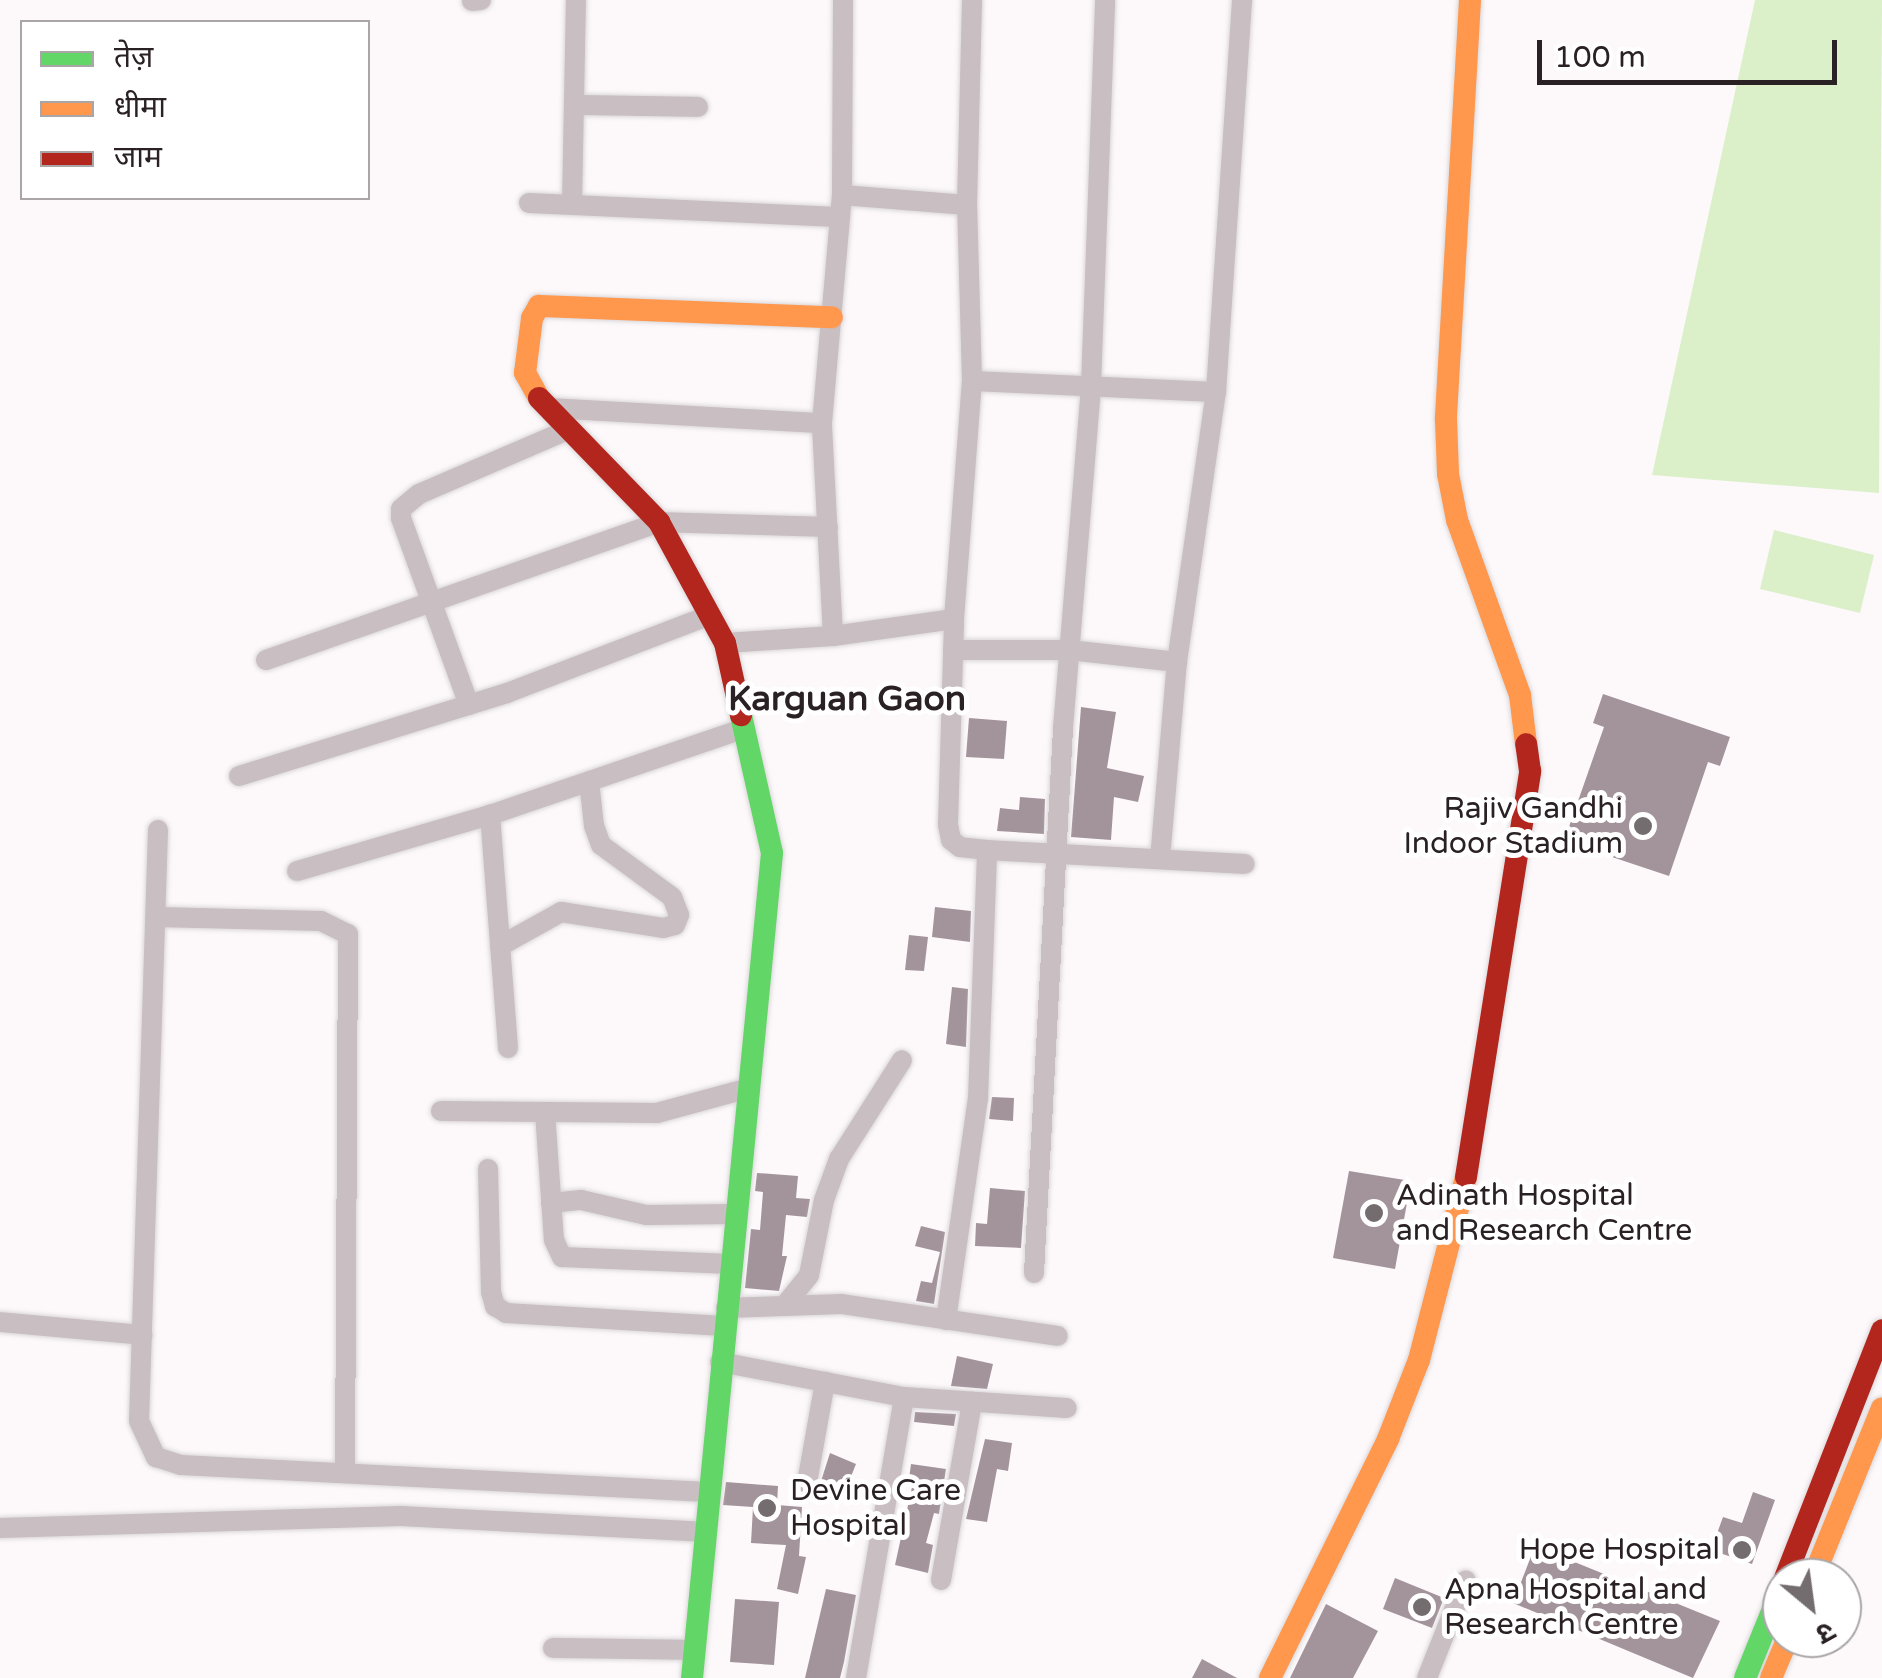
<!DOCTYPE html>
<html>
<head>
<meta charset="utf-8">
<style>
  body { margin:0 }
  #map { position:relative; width:1882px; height:1678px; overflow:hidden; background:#fdf9fb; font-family:"Varela Round","Noto Sans Devanagari",sans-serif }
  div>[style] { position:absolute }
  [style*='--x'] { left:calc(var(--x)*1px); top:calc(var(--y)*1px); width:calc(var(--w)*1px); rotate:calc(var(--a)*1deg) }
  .green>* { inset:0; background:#dbf0c9 }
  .building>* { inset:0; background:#a3949b }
  .roads { filter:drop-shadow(0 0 2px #dad7d9) drop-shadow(0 0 2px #dad7d9) }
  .street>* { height:20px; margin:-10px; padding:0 10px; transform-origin:10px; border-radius:10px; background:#c9bec2 }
  .fast>* { height:22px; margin:-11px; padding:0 11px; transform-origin:11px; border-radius:11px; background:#63d668 }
  .slow>* { height:22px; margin:-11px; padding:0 11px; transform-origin:11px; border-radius:11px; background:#ff974d }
  .jam>* { height:22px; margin:-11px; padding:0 11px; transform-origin:11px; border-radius:11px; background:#b3261e }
  .dots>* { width:28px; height:28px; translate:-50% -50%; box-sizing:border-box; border:5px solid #fff; border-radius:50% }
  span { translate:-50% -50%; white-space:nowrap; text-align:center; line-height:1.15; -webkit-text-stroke:10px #fff; paint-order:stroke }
  .poi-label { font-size:30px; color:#2a2125 }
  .right { translate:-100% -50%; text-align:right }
  .left { translate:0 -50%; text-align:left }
  .quarter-label { font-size:35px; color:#2a2125; font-weight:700 }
  .legend { position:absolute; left:20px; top:20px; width:350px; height:180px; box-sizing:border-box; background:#fff; border:2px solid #aaa6a8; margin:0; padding:12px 18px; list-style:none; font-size:30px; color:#2a2125 }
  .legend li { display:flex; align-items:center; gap:20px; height:50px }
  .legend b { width:50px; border:2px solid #aaa6a8 }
  .north { position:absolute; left:1762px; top:1558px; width:100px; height:100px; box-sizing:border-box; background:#fff; border:2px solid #aaa6a8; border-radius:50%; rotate:151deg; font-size:28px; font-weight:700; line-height:40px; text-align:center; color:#2a2125 }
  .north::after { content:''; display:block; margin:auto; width:35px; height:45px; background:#746d70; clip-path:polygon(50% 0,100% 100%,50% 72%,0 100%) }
  .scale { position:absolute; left:1537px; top:40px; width:300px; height:45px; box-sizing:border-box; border:5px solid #2a2125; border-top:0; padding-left:12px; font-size:30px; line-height:35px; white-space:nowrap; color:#2a2125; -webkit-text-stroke:8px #fff; paint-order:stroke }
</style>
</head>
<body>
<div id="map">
  <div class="green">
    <i style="clip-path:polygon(1755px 0,1882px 0,1879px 493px,1652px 475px)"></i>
    <i style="clip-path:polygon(1774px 530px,1874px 555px,1860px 613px,1760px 589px)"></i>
  </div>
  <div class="building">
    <i style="clip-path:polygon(1603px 694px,1730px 737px,1720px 766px,1708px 762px,1669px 876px,1564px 841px,1604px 727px,1593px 723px)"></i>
    <i style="clip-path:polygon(1081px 707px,1116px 712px,1107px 768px,1144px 776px,1138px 802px,1114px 797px,1111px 840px,1071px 837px)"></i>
    <i style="clip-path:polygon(969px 718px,1007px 721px,1004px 759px,966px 757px)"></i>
    <i style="clip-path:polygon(1020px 797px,1045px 799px,1044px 834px,997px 831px,1000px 808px,1019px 810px)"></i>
    <i style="clip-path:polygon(935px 907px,971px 911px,970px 942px,932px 937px)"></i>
    <i style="clip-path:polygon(909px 935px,928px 937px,924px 971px,905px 970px)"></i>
    <i style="clip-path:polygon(952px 987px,968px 989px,966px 1047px,946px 1044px)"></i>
    <i style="clip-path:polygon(992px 1097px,1014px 1098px,1013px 1121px,989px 1119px)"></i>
    <i style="clip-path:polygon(1349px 1171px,1411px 1181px,1395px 1269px,1333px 1258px)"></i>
    <i style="clip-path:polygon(757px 1173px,798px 1176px,796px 1198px,810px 1199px,807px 1217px,786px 1215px,782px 1256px,787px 1256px,779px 1291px,745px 1288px,751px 1229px,760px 1230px,763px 1192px,755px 1191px)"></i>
    <i style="clip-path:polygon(990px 1188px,1025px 1191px,1021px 1248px,975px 1246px,976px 1223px,987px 1224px)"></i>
    <i style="clip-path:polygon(921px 1226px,945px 1232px,934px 1304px,916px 1301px,921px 1281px,932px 1283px,940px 1252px,915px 1246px)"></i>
    <i style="clip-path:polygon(957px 1356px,993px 1364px,987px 1389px,951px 1386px)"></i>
    <i style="clip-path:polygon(915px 1412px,956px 1414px,954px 1426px,914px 1422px)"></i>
    <i style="clip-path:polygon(985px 1439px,1012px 1443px,1008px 1471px,997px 1469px,987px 1522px,966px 1519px)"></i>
    <i style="clip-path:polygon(830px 1453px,856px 1464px,848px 1484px,821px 1481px)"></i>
    <i style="clip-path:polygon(911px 1464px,946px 1469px,939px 1514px,934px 1513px,926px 1543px,933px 1545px,928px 1573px,895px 1565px,912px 1487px,908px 1486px)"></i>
    <i style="clip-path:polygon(726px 1482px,778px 1486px,777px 1505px,802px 1507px,799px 1556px,806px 1557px,798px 1594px,777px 1589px,786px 1545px,751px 1543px,753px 1507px,723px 1505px)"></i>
    <i style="clip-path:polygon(1753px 1492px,1775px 1500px,1752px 1564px,1711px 1550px,1723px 1517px,1742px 1523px)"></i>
    <i style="clip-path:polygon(1535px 1546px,1720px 1621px,1693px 1678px,1513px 1603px)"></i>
    <i style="clip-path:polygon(1395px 1578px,1444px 1598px,1432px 1628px,1383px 1609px)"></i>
    <i style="clip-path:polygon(826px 1589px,856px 1595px,844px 1662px,840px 1678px,805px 1678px)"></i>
    <i style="clip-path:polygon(735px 1599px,779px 1602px,774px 1665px,730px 1662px)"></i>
    <i style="clip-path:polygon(1326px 1604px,1378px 1631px,1353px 1678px,1290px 1678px)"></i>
    <i style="clip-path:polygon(1202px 1659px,1237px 1678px,1192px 1678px)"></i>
  </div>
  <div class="roads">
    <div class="street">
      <i style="--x:472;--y:1;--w:9;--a:-6"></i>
      <i style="--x:574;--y:105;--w:124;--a:0.9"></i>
      <i style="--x:842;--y:195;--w:125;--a:4.6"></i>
      <i style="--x:529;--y:203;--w:309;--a:2.6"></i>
      <i style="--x:572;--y:205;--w:205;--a:-88.9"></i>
      <i style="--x:972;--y:381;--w:244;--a:2.6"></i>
      <i style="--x:550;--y:408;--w:272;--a:3.2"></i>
      <i style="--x:833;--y:636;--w:213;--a:-93"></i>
      <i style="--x:822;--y:423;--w:229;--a:-85"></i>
      <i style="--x:842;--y:195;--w:195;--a:-89.7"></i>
      <i style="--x:725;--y:643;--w:108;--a:-3.7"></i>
      <i style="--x:833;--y:636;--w:122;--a:-8"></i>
      <i style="--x:954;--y:619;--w:239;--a:-85.7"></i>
      <i style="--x:972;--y:381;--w:176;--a:-91.6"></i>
      <i style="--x:967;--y:205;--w:205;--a:-88.6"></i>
      <i style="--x:953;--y:650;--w:116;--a:0"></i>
      <i style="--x:1069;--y:650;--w:109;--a:6.3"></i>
      <i style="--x:266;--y:660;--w:417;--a:-19.3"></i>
      <i style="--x:659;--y:522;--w:169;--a:1.7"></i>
      <i style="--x:469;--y:705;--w:199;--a:-110"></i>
      <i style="--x:401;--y:518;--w:9;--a:-90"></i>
      <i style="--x:401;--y:509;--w:23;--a:-40"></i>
      <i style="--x:419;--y:494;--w:164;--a:-23.3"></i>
      <i style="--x:239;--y:776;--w:281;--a:-17.2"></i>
      <i style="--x:507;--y:693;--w:217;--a:-21"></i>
      <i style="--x:158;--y:830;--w:591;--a:91.84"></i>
      <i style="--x:139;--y:1421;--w:40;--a:65"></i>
      <i style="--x:156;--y:1457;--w:26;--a:18"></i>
      <i style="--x:181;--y:1465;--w:527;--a:2.94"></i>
      <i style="--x:987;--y:850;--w:258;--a:3.1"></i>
      <i style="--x:1160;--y:859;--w:198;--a:-85.1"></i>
      <i style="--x:1177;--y:662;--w:273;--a:-81.8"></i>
      <i style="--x:1216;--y:392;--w:393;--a:-86.2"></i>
      <i style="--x:297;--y:871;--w:201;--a:-16.2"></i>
      <i style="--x:157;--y:917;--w:164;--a:1.4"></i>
      <i style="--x:321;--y:921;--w:30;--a:26"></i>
      <i style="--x:348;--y:934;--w:539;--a:90.32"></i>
      <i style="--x:500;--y:946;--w:70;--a:-29.1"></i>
      <i style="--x:561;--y:912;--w:103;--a:8.9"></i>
      <i style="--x:663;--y:928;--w:12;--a:-14"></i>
      <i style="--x:675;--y:925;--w:11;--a:-68"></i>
      <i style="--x:679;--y:915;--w:19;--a:-111"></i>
      <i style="--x:672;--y:897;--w:88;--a:-143.8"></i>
      <i style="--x:601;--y:845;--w:20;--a:-110"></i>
      <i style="--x:594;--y:826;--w:45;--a:-96.3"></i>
      <i style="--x:508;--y:1048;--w:234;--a:-94.4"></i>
      <i style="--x:490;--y:815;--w:269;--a:-18.8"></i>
      <i style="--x:441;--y:1111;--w:216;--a:0.5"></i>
      <i style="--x:657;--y:1113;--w:95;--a:-15.2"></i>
      <i style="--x:545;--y:1112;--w:128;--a:86"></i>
      <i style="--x:554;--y:1240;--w:19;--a:65"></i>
      <i style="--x:562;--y:1257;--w:169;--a:2.4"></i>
      <i style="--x:488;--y:1169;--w:123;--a:88.6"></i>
      <i style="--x:491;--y:1292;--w:15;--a:74"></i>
      <i style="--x:495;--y:1306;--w:13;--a:32"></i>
      <i style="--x:506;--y:1313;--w:218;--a:3.4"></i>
      <i style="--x:551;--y:1203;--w:30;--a:-6"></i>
      <i style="--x:581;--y:1200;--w:67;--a:13"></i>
      <i style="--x:646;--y:1215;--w:90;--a:-0.6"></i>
      <i style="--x:1034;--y:1273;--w:546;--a:-86.95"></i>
      <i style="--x:1063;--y:728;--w:343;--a:-85.3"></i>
      <i style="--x:1091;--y:386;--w:386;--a:-87.9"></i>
      <i style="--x:785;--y:1305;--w:38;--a:-51"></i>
      <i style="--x:809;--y:1275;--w:76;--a:-78.7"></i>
      <i style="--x:824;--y:1200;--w:44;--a:-69.9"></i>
      <i style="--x:839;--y:1159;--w:117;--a:-57.5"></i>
      <i style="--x:726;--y:1308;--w:116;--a:-2"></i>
      <i style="--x:842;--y:1304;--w:218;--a:8.4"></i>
      <i style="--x:946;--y:1320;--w:223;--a:-81.8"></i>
      <i style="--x:978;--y:1099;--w:249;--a:-87.9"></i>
      <i style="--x:987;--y:850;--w:27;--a:-174"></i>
      <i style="--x:960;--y:847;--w:11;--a:-142"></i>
      <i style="--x:951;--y:840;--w:15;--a:-101"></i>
      <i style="--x:948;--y:825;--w:206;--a:-88.3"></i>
      <i style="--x:0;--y:1322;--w:143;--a:5.2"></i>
      <i style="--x:720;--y:1362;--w:187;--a:10.8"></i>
      <i style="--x:904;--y:1397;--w:163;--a:3.9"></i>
      <i style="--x:807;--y:1483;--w:103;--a:-79.9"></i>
      <i style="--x:0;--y:1528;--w:401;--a:-1.7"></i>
      <i style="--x:401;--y:1516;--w:302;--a:3"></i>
      <i style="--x:941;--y:1580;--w:181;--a:-80.1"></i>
      <i style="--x:553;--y:1648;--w:139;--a:0.8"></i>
      <i style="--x:856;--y:1678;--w:285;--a:-80.3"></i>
      <i style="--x:1427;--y:1678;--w:105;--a:-68.3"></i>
    </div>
    <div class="fast">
      <i style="--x:692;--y:1678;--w:829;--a:-84.46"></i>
      <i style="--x:772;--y:853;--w:141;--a:-102.7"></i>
      <i style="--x:1745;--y:1678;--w:98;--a:-67.9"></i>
    </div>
    <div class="slow">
      <i style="--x:1470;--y:0;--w:420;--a:93.3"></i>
      <i style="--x:1446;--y:419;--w:55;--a:87.9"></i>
      <i style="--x:1448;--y:474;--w:47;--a:78.9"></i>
      <i style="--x:1457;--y:520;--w:186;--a:70.2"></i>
      <i style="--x:1520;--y:695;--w:49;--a:83"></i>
      <i style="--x:539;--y:398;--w:29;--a:-119"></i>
      <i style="--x:525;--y:373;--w:55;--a:-82.7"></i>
      <i style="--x:532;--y:318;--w:14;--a:-60"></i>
      <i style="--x:539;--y:306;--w:293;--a:2.2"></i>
      <i style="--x:1813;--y:1578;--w:183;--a:-67.9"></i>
      <i style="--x:1270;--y:1678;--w:267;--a:-63.7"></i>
      <i style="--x:1388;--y:1439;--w:85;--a:-68.6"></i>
      <i style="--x:1419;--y:1360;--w:189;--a:-75.6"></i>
      <i style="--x:1771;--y:1678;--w:43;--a:-67"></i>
    </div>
    <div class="jam">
      <i style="--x:539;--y:398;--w:173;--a:45.9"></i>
      <i style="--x:659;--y:522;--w:138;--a:61.4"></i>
      <i style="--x:725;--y:643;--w:74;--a:77.5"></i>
      <i style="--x:1466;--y:1177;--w:411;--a:-81"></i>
      <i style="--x:1530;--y:771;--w:27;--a:-98"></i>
      <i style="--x:1785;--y:1578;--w:266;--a:-68.6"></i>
    </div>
  </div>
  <div class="dots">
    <i style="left:1643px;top:826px;background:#746d70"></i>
    <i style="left:1374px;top:1213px;background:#746d70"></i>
    <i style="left:767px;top:1508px;background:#746d70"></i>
    <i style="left:1742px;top:1550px;background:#746d70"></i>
    <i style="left:1422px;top:1607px;background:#746d70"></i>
  </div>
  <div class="poi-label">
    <span class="right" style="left:1623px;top:826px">Rajiv Gandhi<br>Indoor Stadium</span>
    <span class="left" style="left:1396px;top:1213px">Adinath Hospital<br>and Research Centre</span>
    <span class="left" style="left:790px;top:1508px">Devine Care<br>Hospital</span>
    <span class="right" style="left:1720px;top:1550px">Hope Hospital</span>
    <span class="left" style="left:1444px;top:1607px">Apna Hospital and<br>Research Centre</span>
  </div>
  <div class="quarter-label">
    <span style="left:847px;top:699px">Karguan Gaon</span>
  </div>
  <ul class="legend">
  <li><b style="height:12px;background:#63d668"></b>तेज़</li>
  <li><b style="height:12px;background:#ff974d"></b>धीमा</li>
  <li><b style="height:12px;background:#b3261e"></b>जाम</li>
  </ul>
  <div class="north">उ</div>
  <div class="scale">100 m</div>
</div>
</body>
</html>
